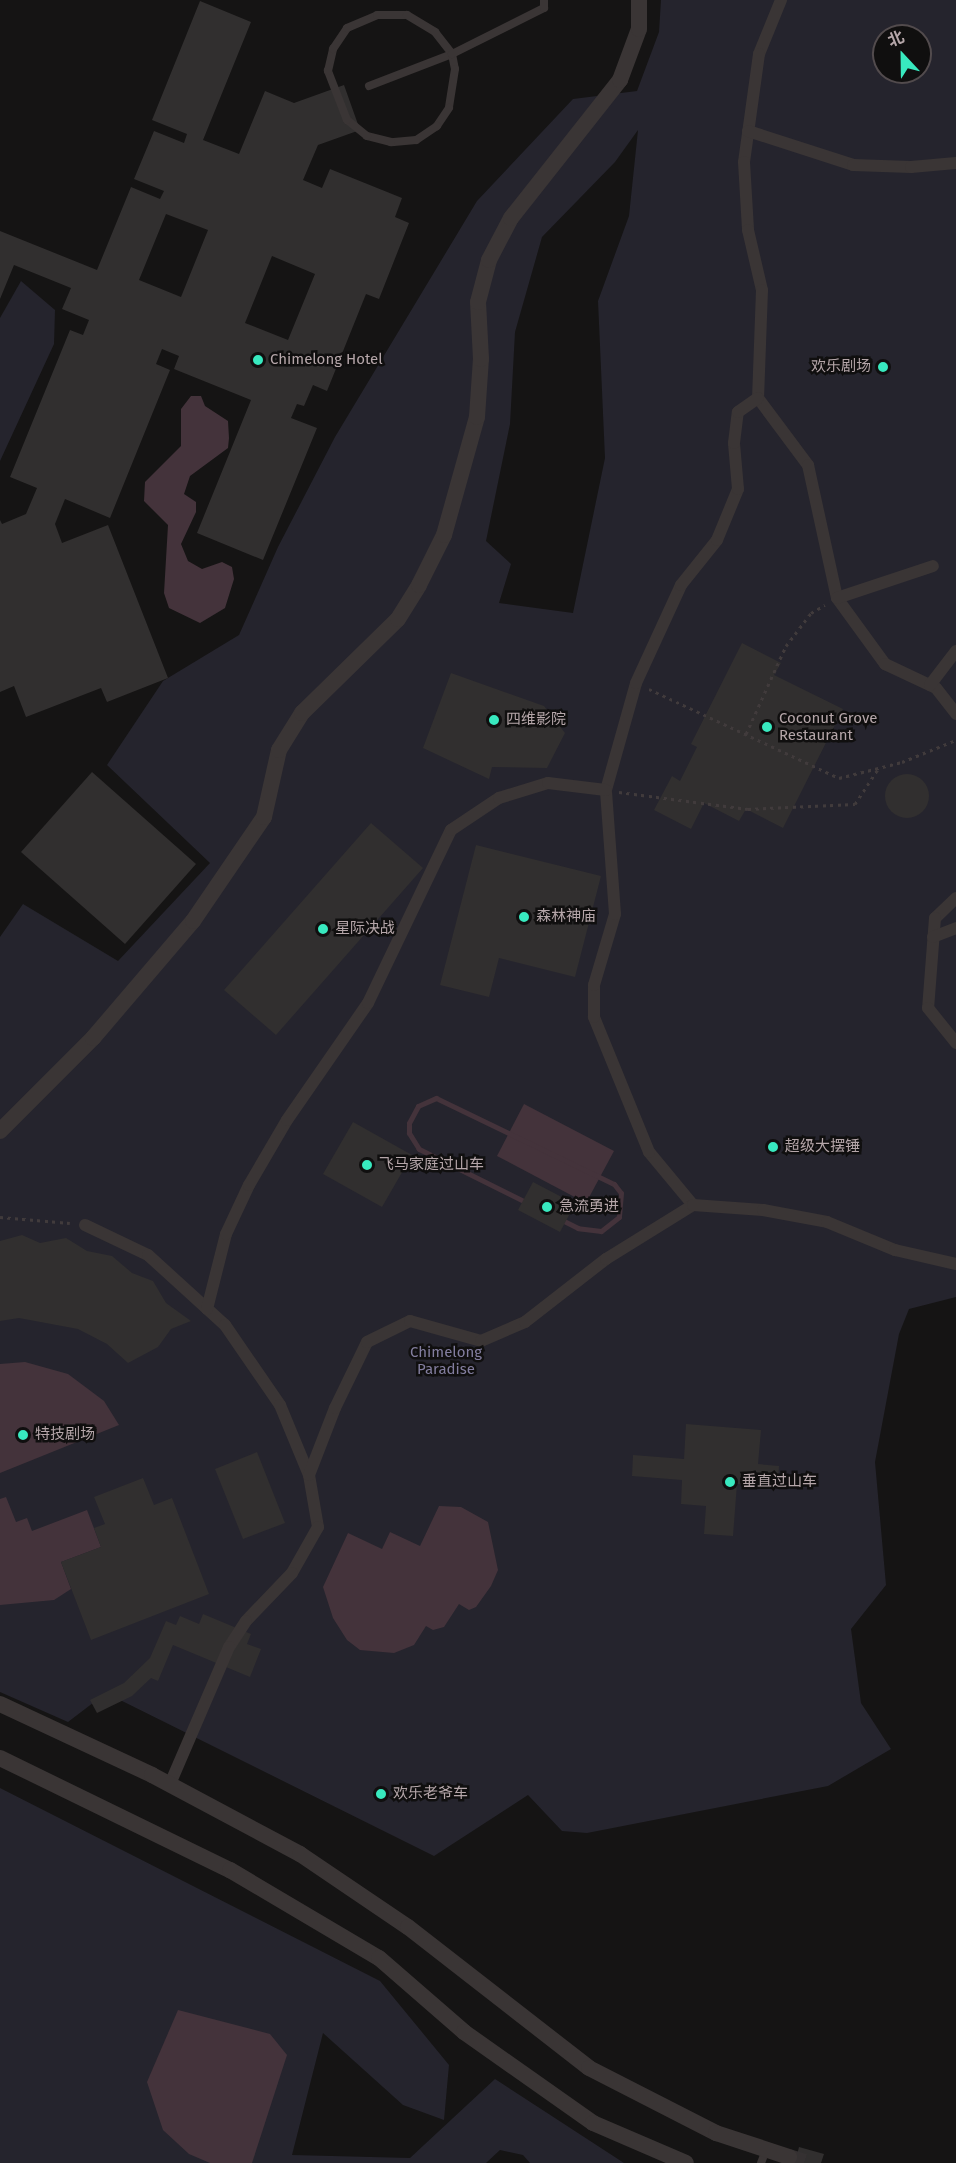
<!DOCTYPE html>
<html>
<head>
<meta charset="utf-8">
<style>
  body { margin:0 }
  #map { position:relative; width:956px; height:2163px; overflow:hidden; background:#151414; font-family:"Fira Sans","Noto Sans SC",sans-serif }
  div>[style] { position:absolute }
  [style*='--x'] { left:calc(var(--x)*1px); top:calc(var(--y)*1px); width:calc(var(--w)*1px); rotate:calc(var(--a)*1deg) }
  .green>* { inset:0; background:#25242d }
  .water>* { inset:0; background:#44333b }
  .stream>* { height:5px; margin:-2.5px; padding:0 2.5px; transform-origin:2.5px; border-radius:2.5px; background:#44333b }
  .building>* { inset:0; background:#312f2f }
  .round { border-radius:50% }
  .minor-tunnel>* { height:16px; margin-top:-8px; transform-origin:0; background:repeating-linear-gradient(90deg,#353132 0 16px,transparent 0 24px) }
  .path>* { height:3px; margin-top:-1.5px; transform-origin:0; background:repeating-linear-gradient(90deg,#413b3c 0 3px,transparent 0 7.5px) }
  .service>* { height:8px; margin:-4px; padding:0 4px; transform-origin:4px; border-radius:4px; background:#3a3535 }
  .pedestrian>* { height:12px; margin:-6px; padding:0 6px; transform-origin:6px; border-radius:6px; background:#3a3535 }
  .minor>* { height:16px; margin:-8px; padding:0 8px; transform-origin:8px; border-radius:8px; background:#3a3535 }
  .dots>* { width:16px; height:16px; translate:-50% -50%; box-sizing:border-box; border:3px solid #100f0f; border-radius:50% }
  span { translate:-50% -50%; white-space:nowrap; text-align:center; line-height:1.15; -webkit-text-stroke:5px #100f0f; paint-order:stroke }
  .poi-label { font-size:15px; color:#b5a6a9 }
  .left { translate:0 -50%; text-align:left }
  .right { translate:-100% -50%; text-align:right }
  .park-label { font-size:15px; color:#837e9f }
  .north { position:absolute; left:872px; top:24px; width:60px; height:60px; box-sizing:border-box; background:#100f0f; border:2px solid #524b4d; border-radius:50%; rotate:338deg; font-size:16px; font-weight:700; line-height:24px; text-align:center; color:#b5a6a9 }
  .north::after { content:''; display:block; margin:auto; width:21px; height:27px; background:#38e9bf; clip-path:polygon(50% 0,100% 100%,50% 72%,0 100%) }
</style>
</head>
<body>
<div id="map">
  <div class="green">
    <i style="clip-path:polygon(evenodd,661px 0,956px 0,956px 1297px,909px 1309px,899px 1334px,875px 1462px,886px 1585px,851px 1629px,861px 1703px,891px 1749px,828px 1786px,587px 1833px,562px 1831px,528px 1795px,434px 1856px,106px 1693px,68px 1722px,0 1692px,0 937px,23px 904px,118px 961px,210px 863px,107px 765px,163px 681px,239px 635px,278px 547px,335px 437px,477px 201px,573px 99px,637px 91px,659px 32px,661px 0,884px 36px,920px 36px,920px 72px,884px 72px,884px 36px,661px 0,638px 130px,629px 216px,598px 301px,605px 458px,573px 613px,499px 603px,511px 564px,486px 541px,510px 424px,515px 332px,542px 237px,615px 162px,638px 130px)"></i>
    <i style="clip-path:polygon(21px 281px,55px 310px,54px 344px,0 461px,0 318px)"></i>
    <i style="clip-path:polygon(0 1788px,380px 1981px,449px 2065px,444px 2120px,403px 2105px,323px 2033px,292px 2155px,410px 2158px,495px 2079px,624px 2163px,530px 2163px,523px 2155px,500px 2150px,486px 2163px,0 2163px)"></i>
  </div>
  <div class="water">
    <i style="clip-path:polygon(191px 396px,201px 396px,205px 406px,228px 421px,229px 438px,228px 448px,190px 476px,184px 494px,196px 502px,196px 512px,181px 544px,188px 561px,202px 569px,222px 562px,232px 567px,234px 579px,225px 608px,200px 623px,169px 608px,164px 593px,168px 525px,144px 501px,145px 482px,181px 446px,181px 409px)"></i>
    <i style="clip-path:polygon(524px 1104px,614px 1151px,586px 1203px,497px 1156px)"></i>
    <i style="clip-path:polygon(25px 1362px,68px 1374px,104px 1401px,119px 1425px,0 1473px,0 1364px)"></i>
    <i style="clip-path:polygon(6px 1497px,16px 1522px,27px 1518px,32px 1531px,87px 1510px,101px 1547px,61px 1562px,71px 1589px,54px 1600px,0 1605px,0 1499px)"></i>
    <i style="clip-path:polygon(439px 1506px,461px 1507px,488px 1522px,498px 1570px,491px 1586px,476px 1607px,469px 1610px,459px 1604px,444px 1627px,433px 1630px,426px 1626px,414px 1645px,394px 1653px,360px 1650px,347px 1640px,333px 1618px,323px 1587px,348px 1533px,382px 1549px,390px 1532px,420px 1546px)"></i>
    <i style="clip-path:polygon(178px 2010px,270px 2034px,287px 2055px,252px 2163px,210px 2163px,189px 2154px,163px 2130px,147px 2082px)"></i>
  </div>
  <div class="stream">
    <i style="--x:436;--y:1098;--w:198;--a:25.8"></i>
    <i style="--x:614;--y:1184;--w:11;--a:52"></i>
    <i style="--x:621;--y:1193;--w:24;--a:95"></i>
    <i style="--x:619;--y:1217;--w:23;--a:142"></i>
    <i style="--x:601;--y:1231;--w:23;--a:-173"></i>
    <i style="--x:578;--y:1228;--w:178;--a:-153.6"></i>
    <i style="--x:419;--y:1149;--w:19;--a:-122"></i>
    <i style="--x:409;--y:1133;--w:10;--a:-90"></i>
    <i style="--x:409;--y:1123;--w:19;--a:-62"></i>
    <i style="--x:418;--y:1106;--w:20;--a:-24"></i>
  </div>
  <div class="building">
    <i style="clip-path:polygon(evenodd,200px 1px,251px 22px,203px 140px,239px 154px,265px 91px,294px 103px,344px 85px,360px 130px,318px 145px,303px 180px,322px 188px,330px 169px,402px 198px,395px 217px,409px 223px,379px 299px,366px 294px,327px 391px,313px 385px,304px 406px,297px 404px,291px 418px,317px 428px,263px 560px,197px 533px,251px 400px,174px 369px,179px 356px,162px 349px,156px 364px,170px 370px,110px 518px,65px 499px,55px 524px,62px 543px,108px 525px,168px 678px,107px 702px,101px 688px,26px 717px,14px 686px,0 692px,0 520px,2px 524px,26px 514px,37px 488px,10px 477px,70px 330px,83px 335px,89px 320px,62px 309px,71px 288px,14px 265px,0 299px,0 231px,97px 270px,131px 187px,160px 199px,164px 191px,134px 179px,154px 131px,184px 143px,187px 134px,152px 120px,200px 1px,166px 214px,208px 230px,181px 297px,139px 280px,166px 214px,200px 1px,272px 256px,315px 274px,288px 340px,245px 323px,272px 256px)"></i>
    <i style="clip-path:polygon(742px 643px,781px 663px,774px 675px,843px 709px,783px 828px,746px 809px,739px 821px,704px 803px,691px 829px,654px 810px,672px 776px,680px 781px,697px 747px,691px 744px)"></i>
    <i style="clip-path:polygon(451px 673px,544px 706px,565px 733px,547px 768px,492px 767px,489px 779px,423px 748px)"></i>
    <i style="clip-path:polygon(92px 772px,196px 864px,125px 944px,21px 852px)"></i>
    <i class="round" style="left:885px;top:774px;width:44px;height:44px"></i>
    <i style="clip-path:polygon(371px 823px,423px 868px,276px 1035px,224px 990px)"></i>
    <i style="clip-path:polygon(476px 845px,601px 876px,575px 977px,499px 958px,489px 997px,440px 985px)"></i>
    <i style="clip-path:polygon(353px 1122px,412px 1155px,382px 1207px,323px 1174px)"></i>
    <i style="clip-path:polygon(533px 1182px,575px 1204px,560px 1232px,518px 1210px)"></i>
    <i style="clip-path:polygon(22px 1235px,40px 1243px,66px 1238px,87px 1251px,112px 1256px,132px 1273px,153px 1281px,166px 1303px,191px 1321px,171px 1329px,158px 1347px,128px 1363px,107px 1344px,78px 1329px,19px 1318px,0 1321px,0 1241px)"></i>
    <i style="clip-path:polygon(686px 1424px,761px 1430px,758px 1464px,779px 1466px,778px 1487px,737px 1484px,733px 1536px,704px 1534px,706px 1506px,681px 1504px,682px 1480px,632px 1476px,633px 1455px,684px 1459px)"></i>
    <i style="clip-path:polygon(257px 1452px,285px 1523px,243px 1539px,215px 1469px)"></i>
    <i style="clip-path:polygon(143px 1478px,154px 1505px,172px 1498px,209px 1594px,91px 1640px,61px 1562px,101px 1547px,94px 1528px,105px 1524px,94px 1497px)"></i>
    <i style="clip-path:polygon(203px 1614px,251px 1634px,247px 1644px,261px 1649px,250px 1677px,173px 1645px,158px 1681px,151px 1678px,132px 1696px,97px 1713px,90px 1700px,124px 1683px,150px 1658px,166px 1621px,176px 1625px,180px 1616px,199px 1624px)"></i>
    <i style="clip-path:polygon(799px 2147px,824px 2154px,821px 2163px,795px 2163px)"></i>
  </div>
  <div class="minor-tunnel">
    <i style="--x:789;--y:2157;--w:19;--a:18"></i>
  </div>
  <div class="path">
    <i style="--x:649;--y:689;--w:210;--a:25.1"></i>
    <i style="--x:839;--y:778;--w:65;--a:-14.3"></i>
    <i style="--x:902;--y:762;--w:58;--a:-22.2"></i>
    <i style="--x:746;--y:734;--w:97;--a:-65.6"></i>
    <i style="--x:786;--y:646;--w:41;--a:-52.9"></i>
    <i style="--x:811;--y:613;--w:16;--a:-30"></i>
    <i style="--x:619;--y:792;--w:130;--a:7.5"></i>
    <i style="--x:748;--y:809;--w:107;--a:-2.7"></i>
    <i style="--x:855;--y:804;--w:42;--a:-56.7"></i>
    <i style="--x:0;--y:1217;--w:70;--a:4.9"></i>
  </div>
  <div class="service">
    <i style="--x:369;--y:86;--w:89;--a:-21.1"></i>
    <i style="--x:452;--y:54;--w:15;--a:79"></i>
    <i style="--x:455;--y:69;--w:39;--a:99"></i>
    <i style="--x:449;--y:108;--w:22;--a:124"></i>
    <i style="--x:437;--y:126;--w:25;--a:146"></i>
    <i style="--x:416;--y:140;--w:25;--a:175"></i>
    <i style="--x:391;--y:142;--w:25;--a:-166"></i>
    <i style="--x:367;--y:136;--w:26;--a:-141"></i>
    <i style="--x:347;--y:120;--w:53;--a:-111.2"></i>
    <i style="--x:328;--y:71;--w:23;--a:-77"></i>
    <i style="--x:333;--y:49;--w:25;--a:-56"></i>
    <i style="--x:347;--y:28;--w:33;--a:-23"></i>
    <i style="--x:377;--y:15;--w:30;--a:0"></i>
    <i style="--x:407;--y:15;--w:33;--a:31"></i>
    <i style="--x:435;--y:32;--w:28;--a:52"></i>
    <i style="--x:452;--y:54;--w:103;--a:-26.6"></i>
    <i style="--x:544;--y:8;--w:8;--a:-90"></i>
    <i style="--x:761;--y:2163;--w:14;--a:-69"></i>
  </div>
  <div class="pedestrian">
    <i style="--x:781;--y:0;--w:58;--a:112.2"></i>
    <i style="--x:759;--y:54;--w:109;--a:97.9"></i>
    <i style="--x:744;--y:162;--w:68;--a:86.6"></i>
    <i style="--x:748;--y:230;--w:62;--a:76.9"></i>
    <i style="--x:762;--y:290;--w:108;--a:92.1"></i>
    <i style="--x:758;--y:398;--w:84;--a:53.3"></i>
    <i style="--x:808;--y:465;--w:136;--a:77.7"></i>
    <i style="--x:837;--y:598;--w:82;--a:54"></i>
    <i style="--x:885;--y:664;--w:56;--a:25.2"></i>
    <i style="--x:936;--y:688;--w:33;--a:52"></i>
    <i style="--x:748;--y:131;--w:110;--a:17.9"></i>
    <i style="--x:853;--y:165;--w:58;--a:2"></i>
    <i style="--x:911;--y:167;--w:45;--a:-5.1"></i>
    <i style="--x:837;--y:598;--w:101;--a:-18.4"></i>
    <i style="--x:930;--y:685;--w:43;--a:-52.6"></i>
    <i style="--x:956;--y:898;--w:29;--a:136"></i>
    <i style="--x:935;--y:918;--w:90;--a:94.4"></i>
    <i style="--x:928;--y:1008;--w:45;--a:51.3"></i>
    <i style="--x:933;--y:937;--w:25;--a:-21"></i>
    <i style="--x:693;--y:1205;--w:69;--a:-129.7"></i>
    <i style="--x:649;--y:1152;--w:146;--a:-112.2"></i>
    <i style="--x:594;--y:1017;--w:32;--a:-90"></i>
    <i style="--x:594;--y:985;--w:74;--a:-73.5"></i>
    <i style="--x:615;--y:914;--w:124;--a:-94.2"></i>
    <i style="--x:606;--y:790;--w:111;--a:-74.3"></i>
    <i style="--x:636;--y:683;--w:108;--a:-65.3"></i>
    <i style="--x:681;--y:585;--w:58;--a:-51.3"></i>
    <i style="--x:717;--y:540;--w:55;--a:-67.6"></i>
    <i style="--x:738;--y:489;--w:46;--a:-95"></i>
    <i style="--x:734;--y:443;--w:31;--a:-83"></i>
    <i style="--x:738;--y:412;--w:24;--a:-35"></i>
    <i style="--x:85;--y:1225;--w:70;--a:25.5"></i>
    <i style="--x:148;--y:1255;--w:104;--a:42.3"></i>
    <i style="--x:225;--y:1325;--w:97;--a:55.5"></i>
    <i style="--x:280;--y:1405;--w:76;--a:67.5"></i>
    <i style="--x:309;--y:1475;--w:53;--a:80.2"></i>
    <i style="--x:318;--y:1527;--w:53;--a:119.5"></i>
    <i style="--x:292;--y:1573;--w:66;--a:133.8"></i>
    <i style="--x:246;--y:1621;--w:31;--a:123"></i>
    <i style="--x:229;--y:1647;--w:149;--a:113.3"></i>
    <i style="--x:207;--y:1309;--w:77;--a:-75.8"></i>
    <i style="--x:226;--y:1234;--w:54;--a:-64.9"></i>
    <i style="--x:249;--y:1185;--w:75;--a:-59.7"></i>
    <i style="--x:287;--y:1120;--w:142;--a:-55.3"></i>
    <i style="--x:368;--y:1003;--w:192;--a:-64.4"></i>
    <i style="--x:451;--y:830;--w:58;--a:-33.7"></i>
    <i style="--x:499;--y:798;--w:51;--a:-17"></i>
    <i style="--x:548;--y:783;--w:58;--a:6.9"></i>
    <i style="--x:309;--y:1475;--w:72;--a:-68.8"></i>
    <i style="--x:335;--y:1408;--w:73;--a:-64.1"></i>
    <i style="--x:367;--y:1342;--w:48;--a:-26"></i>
    <i style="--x:410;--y:1321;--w:74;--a:15.7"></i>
    <i style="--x:481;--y:1341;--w:48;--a:-23.4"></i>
    <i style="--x:525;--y:1322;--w:103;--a:-37.9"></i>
    <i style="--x:606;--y:1259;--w:102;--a:-31.8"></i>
    <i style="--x:693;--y:1205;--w:70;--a:4.1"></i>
    <i style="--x:763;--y:1210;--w:65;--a:10.6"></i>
    <i style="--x:827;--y:1222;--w:74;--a:22.4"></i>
    <i style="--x:895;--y:1250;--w:63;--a:12.9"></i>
  </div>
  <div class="minor">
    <i style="--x:0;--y:1131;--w:132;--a:-45"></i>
    <i style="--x:93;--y:1038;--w:154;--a:-49.5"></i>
    <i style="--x:193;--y:921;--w:126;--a:-55.7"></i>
    <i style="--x:264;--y:817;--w:69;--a:-77.4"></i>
    <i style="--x:279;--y:750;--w:44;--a:-58.1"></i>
    <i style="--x:302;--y:713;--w:134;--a:-44.4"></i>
    <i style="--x:398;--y:619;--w:40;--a:-58"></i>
    <i style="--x:419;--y:585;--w:56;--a:-63.4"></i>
    <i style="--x:444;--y:535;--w:123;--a:-74.4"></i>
    <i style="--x:477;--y:417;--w:58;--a:-86.1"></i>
    <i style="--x:481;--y:359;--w:57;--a:-93"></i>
    <i style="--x:478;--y:302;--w:43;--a:-75.3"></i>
    <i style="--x:489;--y:260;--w:47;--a:-62.4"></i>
    <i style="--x:511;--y:218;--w:176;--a:-51.7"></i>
    <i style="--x:620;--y:80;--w:54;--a:-69.6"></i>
    <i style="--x:639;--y:29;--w:29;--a:-90"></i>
    <i style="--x:0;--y:1704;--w:168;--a:25"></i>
    <i style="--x:152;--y:1775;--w:168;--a:28.1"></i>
    <i style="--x:300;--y:1854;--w:130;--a:34.1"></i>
    <i style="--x:408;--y:1927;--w:229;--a:37.9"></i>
    <i style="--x:589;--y:2068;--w:143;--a:27.1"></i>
    <i style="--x:716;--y:2133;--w:77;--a:18.2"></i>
    <i style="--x:0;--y:1758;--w:256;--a:26"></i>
    <i style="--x:230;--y:1870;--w:173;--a:30.6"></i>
    <i style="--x:379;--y:1958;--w:113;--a:41"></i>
    <i style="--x:464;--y:2032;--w:158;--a:35.2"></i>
    <i style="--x:593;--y:2123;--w:101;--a:23.3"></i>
  </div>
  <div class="dots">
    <i style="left:258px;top:360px;background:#38e9bf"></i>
    <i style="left:883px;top:367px;background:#38e9bf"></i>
    <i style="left:494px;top:720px;background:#38e9bf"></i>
    <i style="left:767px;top:727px;background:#38e9bf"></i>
    <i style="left:524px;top:917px;background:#38e9bf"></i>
    <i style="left:323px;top:929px;background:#38e9bf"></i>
    <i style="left:773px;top:1147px;background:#38e9bf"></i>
    <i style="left:367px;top:1165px;background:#38e9bf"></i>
    <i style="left:547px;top:1207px;background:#38e9bf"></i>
    <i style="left:23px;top:1435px;background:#38e9bf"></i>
    <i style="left:730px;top:1482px;background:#38e9bf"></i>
    <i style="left:381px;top:1794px;background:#38e9bf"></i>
  </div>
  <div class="poi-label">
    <span class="left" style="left:270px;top:360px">Chimelong Hotel</span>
    <span class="right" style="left:871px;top:367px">欢乐剧场</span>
    <span class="left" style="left:779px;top:727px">Coconut Grove<br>Restaurant</span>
    <span class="left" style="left:506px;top:720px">四维影院</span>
    <span class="left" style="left:536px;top:917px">森林神庙</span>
    <span class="left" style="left:335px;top:929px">星际决战</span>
    <span class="left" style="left:785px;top:1147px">超级大摆锤</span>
    <span class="left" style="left:379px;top:1165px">飞马家庭过山车</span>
    <span class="left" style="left:559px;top:1207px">急流勇进</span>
    <span class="left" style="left:35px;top:1435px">特技剧场</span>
    <span class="left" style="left:742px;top:1482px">垂直过山车</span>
    <span class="left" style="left:393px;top:1794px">欢乐老爷车</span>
  </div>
  <div class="park-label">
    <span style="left:446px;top:1361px">Chimelong<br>Paradise</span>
  </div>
  <div class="north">北</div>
</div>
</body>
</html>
